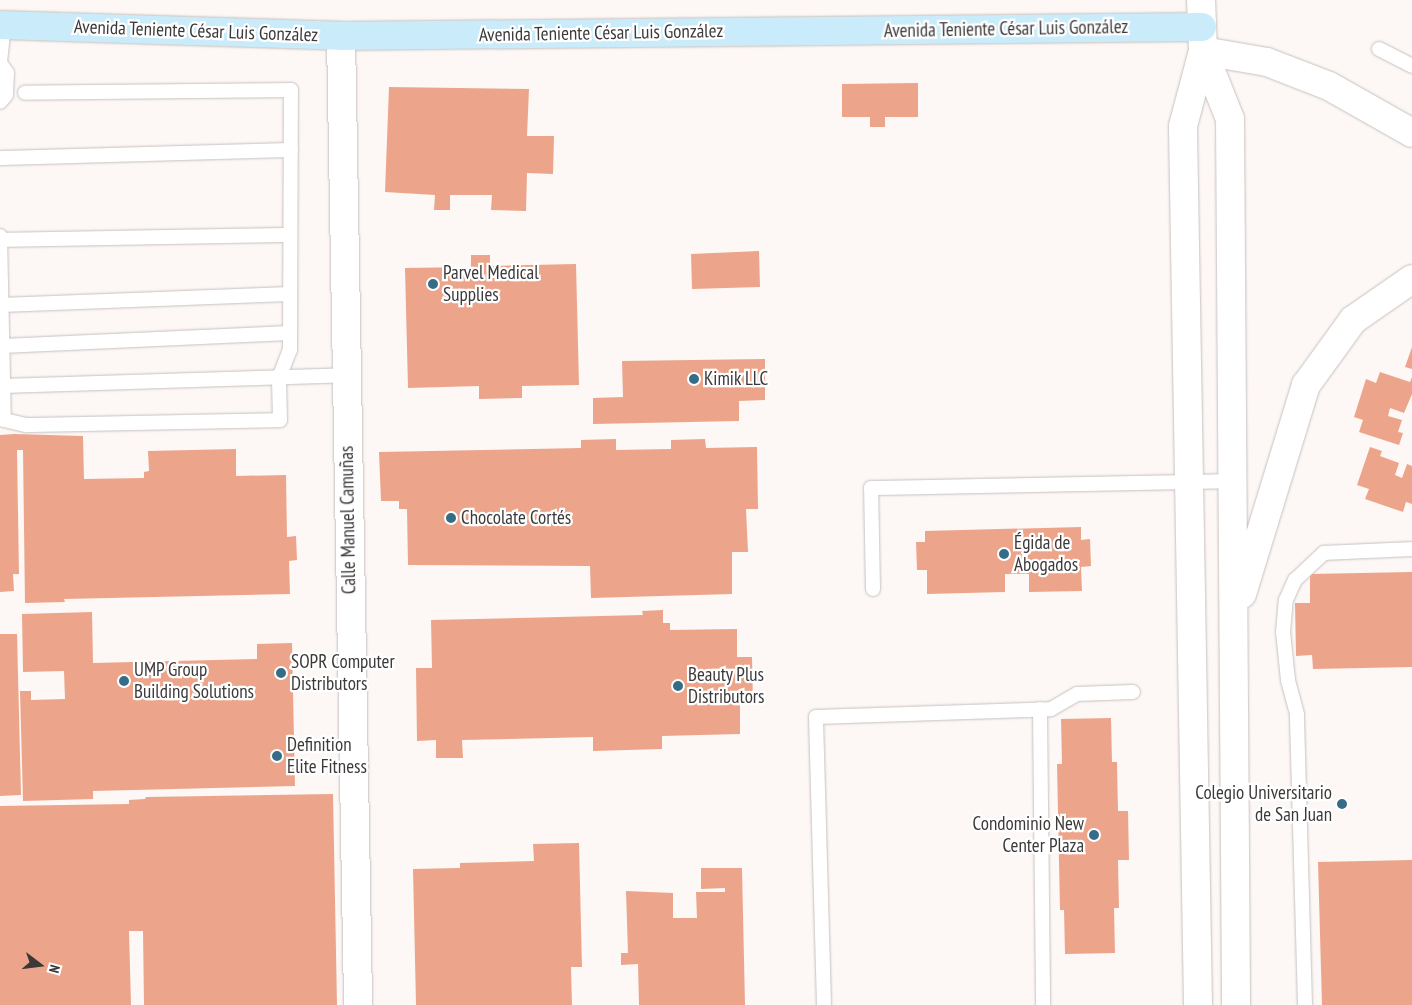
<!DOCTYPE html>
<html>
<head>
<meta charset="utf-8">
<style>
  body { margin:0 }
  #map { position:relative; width:1412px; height:1005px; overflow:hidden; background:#fdf7f5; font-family:"PT Sans Narrow",sans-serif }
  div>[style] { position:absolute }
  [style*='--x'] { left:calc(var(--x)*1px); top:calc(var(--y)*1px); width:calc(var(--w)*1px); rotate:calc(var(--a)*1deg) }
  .building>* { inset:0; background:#eca58a }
  .roads { filter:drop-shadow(0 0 1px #c6c1bf) drop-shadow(0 0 1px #c6c1bf) }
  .lane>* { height:14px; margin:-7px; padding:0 7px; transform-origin:7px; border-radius:7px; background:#fff }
  .street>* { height:28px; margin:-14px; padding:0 14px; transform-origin:14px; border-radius:14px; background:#fff }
  .secondary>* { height:28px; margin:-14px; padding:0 14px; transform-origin:14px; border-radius:14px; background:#caecfa }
  .dots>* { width:14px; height:14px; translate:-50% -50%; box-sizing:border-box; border:2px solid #fff; border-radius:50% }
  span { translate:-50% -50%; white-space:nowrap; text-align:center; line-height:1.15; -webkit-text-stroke:4.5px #fff; paint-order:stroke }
  .street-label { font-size:19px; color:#3c3939 }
  .poi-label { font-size:19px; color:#3c3939 }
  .left { translate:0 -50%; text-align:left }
  .right { translate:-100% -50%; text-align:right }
  .north { position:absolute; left:15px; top:940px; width:50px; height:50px; -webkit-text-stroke:4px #fff; paint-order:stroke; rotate:105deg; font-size:14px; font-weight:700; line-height:20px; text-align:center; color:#3c3939 }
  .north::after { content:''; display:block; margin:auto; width:18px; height:22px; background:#3c3939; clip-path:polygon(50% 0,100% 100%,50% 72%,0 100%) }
</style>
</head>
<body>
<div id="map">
  <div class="building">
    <i style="clip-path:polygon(918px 83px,918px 117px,885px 117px,885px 127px,870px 127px,870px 117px,842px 117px,842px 84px)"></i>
    <i style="clip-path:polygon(389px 87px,529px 89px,527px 136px,554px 136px,553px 174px,527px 173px,526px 211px,491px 210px,492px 195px,450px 195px,450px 210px,434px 210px,435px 195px,385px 192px)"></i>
    <i style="clip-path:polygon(759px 251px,760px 287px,692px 289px,691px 254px)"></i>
    <i style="clip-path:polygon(471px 255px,490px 255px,490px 266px,576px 264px,579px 385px,522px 386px,522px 398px,479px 399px,479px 386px,408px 388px,405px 268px,471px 267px)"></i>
    <i style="clip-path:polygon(1412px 347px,1412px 369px,1405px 367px)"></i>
    <i style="clip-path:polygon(765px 359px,765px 400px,739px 401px,739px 421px,593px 424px,593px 398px,623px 397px,622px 361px)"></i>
    <i style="clip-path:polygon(1380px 372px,1410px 382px,1412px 377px,1412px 394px,1404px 413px,1390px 408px,1388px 416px,1402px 420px,1398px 432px,1403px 433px,1399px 445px,1359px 432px,1363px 420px,1354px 417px,1366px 379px,1376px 383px)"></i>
    <i style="clip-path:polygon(14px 434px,83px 436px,84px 479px,144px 478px,144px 472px,149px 471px,148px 451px,236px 449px,236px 476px,286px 475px,287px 537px,296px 536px,297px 560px,289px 561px,290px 594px,64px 599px,65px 602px,25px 603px,23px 450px,17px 450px,19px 574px,13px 574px,14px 591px,0 592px,0 435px)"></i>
    <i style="clip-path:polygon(616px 439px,616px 450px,671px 449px,671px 440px,705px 439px,706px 448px,757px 447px,758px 509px,746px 509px,748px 552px,732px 552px,732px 594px,591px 598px,590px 566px,408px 565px,407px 509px,399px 509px,399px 501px,381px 501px,379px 452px,581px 448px,581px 440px)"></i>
    <i style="clip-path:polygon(1370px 447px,1382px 451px,1380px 456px,1399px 463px,1395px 475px,1402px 478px,1407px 464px,1412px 466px,1412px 504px,1406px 502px,1403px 512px,1365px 499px,1369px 489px,1357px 485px)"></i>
    <i style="clip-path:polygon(1081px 527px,1081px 540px,1090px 539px,1091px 566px,1081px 567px,1082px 591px,1029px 592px,1029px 574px,1005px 574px,1005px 592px,927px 594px,927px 570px,917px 570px,916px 542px,925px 542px,925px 531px)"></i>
    <i style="clip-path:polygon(1412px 572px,1412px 667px,1313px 669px,1312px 655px,1296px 656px,1295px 603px,1310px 603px,1310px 574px)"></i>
    <i style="clip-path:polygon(663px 610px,663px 623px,670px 623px,670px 630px,737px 629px,737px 657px,752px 657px,753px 702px,740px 702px,740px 734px,662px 736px,662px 749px,593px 751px,593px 737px,462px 740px,463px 758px,436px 758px,436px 740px,417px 741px,416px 668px,432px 668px,431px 620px,643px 615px,642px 611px)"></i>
    <i style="clip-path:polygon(92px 612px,93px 663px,257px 659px,257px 644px,292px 643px,295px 786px,93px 791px,93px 799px,23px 801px,20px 691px,31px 691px,31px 700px,65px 699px,64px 671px,23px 672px,22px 614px)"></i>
    <i style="clip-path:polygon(0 634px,17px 634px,21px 795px,0 796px)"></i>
    <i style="clip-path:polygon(1111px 718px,1112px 762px,1117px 762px,1118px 811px,1128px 811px,1129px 860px,1118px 860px,1119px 908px,1114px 908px,1115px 953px,1065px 954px,1064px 910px,1060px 910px,1057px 764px,1062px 764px,1061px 719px)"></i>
    <i style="clip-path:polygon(333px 794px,337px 1005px,144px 1005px,143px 931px,129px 931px,131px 1005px,0 1005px,0 806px,129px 804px,129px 800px,145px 799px,146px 797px)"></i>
    <i style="clip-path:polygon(579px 843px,582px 967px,571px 967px,572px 1005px,416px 1005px,413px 869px,460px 868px,460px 863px,534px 861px,533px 844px)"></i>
    <i style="clip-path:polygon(1412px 860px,1412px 1005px,1322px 1005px,1318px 862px)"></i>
    <i style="clip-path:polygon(701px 868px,742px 868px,745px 1005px,639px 1005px,638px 964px,621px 965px,621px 953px,628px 953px,626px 891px,673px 893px,673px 918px,697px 918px,696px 892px,725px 892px,725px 888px,701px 889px)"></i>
  </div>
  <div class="roads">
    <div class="lane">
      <i style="--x:1379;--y:49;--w:37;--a:27"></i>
      <i style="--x:0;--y:62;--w:36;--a:-84"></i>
      <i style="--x:0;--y:63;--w:12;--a:55"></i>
      <i style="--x:7;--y:73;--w:22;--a:93"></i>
      <i style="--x:6;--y:95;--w:9;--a:131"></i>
      <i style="--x:0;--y:158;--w:291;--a:-1.6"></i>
      <i style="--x:0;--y:236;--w:184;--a:88.8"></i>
      <i style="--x:4;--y:420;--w:23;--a:13"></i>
      <i style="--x:26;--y:425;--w:254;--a:-1.1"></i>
      <i style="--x:280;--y:420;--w:42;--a:-91.4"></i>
      <i style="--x:279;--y:378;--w:30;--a:-69"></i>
      <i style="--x:290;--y:350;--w:260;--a:-89.8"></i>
      <i style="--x:291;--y:90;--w:266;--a:179.4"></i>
      <i style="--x:0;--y:240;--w:290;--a:-1"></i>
      <i style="--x:1;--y:305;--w:289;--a:-2.2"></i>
      <i style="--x:2;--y:346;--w:288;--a:-2.6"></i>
      <i style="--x:2;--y:386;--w:344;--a:-1.8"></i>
      <i style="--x:873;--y:589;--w:101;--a:-91.1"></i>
      <i style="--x:871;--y:488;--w:362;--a:-1.1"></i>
      <i style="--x:1040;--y:709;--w:296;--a:89.4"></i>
      <i style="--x:824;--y:1005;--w:288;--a:-91.6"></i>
      <i style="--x:816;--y:717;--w:235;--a:-1.9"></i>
      <i style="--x:1051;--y:709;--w:30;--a:-30"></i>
      <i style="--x:1077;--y:694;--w:56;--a:-2"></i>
      <i style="--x:1305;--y:1005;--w:291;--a:-91.6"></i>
      <i style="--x:1297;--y:714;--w:35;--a:-105"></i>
      <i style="--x:1288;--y:680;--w:48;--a:-95.9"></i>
      <i style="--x:1283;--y:632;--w:32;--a:-85"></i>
      <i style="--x:1286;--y:600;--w:22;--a:-66"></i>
      <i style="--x:1295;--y:580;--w:40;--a:-43"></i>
      <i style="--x:1324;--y:553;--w:88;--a:-2.6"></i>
    </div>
    <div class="street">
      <i style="--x:341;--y:36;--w:969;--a:88.99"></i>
      <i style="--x:1203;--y:51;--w:73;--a:68.3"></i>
      <i style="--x:1230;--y:119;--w:886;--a:89.61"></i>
      <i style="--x:1203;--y:51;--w:65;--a:9.8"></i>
      <i style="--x:1267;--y:62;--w:66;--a:21.2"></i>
      <i style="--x:1329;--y:86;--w:95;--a:29.5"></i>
      <i style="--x:1242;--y:594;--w:219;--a:-73"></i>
      <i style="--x:1306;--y:385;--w:80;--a:-54.1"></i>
      <i style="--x:1353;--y:320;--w:72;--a:-34.8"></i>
      <i style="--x:1198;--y:1005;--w:879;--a:-90.98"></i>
      <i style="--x:1183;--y:126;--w:78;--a:-75.1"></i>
      <i style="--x:1203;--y:51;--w:51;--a:-92.2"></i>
    </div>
    <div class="secondary">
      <i style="--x:0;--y:25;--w:341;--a:1.8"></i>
      <i style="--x:341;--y:36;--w:861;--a:-0.6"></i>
    </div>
  </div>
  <div class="dots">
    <i style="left:433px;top:284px;background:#356d87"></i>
    <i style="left:694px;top:379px;background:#356d87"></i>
    <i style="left:451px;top:518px;background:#356d87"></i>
    <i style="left:1004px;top:554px;background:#356d87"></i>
    <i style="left:281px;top:673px;background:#356d87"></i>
    <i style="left:124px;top:681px;background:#356d87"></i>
    <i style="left:678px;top:686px;background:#356d87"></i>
    <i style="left:277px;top:756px;background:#356d87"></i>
    <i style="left:1342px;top:804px;background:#356d87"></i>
    <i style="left:1094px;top:835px;background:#356d87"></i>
  </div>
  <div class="street-label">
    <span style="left:1006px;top:29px;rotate:-1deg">Avenida Teniente César Luis González</span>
    <span style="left:196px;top:31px;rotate:2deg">Avenida Teniente César Luis González</span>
    <span style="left:601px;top:33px;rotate:-1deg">Avenida Teniente César Luis González</span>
    <span style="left:348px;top:520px;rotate:-91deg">Calle Manuel Camuñas</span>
  </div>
  <div class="poi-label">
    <span class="left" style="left:443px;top:284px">Parvel Medical<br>Supplies</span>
    <span class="left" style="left:704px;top:379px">Kimik LLC</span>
    <span class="left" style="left:461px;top:518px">Chocolate Cortés</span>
    <span class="left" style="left:1014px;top:554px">Égida de<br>Abogados</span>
    <span class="left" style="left:291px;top:673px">SOPR Computer<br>Distributors</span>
    <span class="left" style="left:134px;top:681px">UMP Group<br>Building Solutions</span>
    <span class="left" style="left:688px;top:686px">Beauty Plus<br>Distributors</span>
    <span class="left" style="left:287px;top:756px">Definition<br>Elite Fitness</span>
    <span class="right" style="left:1332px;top:804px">Colegio Universitario<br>de San Juan</span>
    <span class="right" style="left:1084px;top:835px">Condominio New<br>Center Plaza</span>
  </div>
  <div class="north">N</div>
</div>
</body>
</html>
